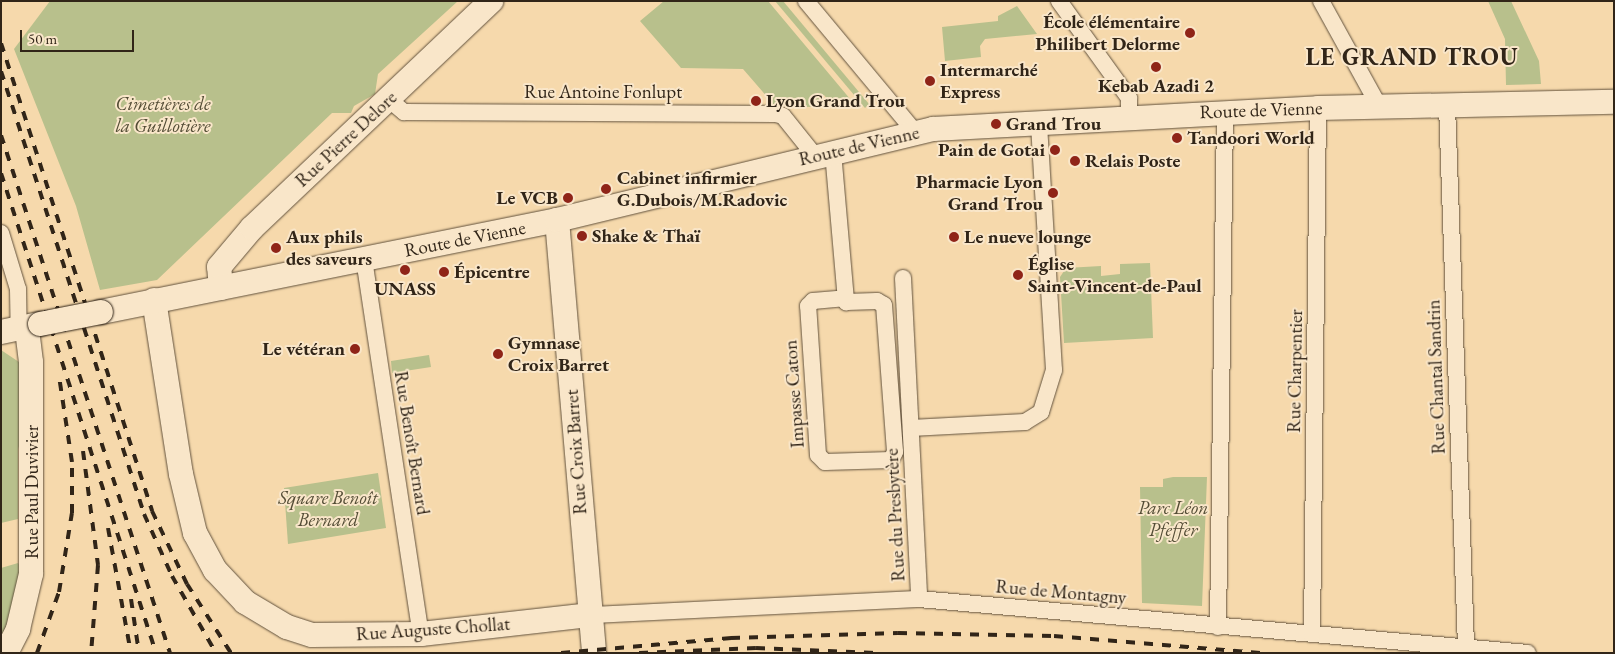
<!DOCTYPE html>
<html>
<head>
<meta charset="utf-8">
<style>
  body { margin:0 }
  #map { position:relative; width:1615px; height:654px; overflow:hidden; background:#f6d9ac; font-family:"EB Garamond",serif }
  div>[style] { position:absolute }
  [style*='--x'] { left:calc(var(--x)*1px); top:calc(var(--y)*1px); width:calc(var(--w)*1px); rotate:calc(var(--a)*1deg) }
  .green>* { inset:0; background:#b8c08c }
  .roads { filter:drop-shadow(0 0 1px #62523d) drop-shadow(0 0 1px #62523d) }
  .street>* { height:16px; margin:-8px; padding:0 8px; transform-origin:8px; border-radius:8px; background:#f9e6c9 }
  .secondary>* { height:24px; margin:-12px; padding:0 12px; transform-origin:12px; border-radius:12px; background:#f9e6c9 }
  .rail>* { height:4px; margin-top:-2px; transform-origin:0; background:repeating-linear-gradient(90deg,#312518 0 9px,transparent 0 18px) }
  .bridges { filter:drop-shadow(0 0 1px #312518) drop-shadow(0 0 1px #312518) }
  .secondary-bridge>* { height:24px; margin:-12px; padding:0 12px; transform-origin:12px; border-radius:12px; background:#f9e6c9 }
  .dots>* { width:14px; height:14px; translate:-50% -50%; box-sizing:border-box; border:2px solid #f9e6c9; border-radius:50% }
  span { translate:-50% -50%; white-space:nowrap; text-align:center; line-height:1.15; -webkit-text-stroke:4px #f9e6c9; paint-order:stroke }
  .poi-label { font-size:19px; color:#312518; font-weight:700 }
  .right { translate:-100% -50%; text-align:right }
  .left { translate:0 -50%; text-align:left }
  .street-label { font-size:19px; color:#312518 }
  .park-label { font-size:19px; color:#534c35; font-style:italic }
  .district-label { font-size:24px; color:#312518; font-weight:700; letter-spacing:1px }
  .frame { position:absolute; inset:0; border:2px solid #312518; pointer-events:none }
  .scale { position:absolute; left:20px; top:30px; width:114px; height:22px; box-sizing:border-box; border:2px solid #312518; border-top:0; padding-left:6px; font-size:15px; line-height:18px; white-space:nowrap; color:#312518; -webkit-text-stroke:4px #f9e6c9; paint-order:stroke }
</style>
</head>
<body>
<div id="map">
  <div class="green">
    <i style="clip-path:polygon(50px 1px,458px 1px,378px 74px,375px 94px,354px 106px,351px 113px,332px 113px,157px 280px,100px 290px,76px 206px,14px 49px)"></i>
    <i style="clip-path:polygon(664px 1px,768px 1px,856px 106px,833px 106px,824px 95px,811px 107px,775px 106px,743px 69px,681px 68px,640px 21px)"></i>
    <i style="clip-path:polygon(775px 1px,783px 1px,869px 104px,865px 108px)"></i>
    <i style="clip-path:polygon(1488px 1px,1511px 1px,1539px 61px,1541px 84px,1506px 85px,1505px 39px)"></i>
    <i style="clip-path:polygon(1017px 6px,1037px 34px,985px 39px,980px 46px,981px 57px,945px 61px,942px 27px,998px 21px,998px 16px)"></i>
    <i style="clip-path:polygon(1150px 263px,1153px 338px,1064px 343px,1060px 277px,1066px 268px,1101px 266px,1101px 276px,1120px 274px,1120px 264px)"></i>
    <i style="clip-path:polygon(1px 350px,22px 364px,22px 437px,18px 449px,18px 519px,1px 523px)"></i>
    <i style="clip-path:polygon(429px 355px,431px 367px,392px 373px,391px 361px)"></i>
    <i style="clip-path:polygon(378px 473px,386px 528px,288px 544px,284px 488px)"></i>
    <i style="clip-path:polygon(1173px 477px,1207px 477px,1202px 606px,1142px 603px,1140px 487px,1163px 487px,1163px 479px)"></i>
    <i style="clip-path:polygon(18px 563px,21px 568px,11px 615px,1px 638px,1px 568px)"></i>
  </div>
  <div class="roads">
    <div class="street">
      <i style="--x:806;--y:1;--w:170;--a:50.2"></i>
      <i style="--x:1059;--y:1;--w:120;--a:54.2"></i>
      <i style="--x:1129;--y:98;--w:18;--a:90"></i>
      <i style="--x:1321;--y:1;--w:120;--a:61.1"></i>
      <i style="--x:1447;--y:105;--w:542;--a:87.99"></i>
      <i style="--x:379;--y:109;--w:15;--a:-28"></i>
      <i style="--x:392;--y:102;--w:16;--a:40"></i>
      <i style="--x:404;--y:112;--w:372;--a:0.3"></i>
      <i style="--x:776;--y:114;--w:7;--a:16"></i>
      <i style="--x:783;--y:116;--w:51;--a:51.3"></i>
      <i style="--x:833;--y:152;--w:151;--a:85"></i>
      <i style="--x:846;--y:302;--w:31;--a:-2"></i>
      <i style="--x:877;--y:301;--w:8;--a:30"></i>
      <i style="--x:884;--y:305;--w:147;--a:85.7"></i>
      <i style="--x:895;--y:452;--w:9;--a:117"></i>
      <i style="--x:891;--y:460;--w:66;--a:178.3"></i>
      <i style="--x:825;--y:462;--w:10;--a:-135"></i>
      <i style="--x:818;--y:455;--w:149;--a:-93.8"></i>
      <i style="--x:808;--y:306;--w:7;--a:-45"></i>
      <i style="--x:813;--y:301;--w:33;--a:-5"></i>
      <i style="--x:1;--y:233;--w:59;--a:73.1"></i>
      <i style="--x:18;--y:289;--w:39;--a:89"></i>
      <i style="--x:364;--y:259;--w:379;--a:81.4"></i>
      <i style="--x:903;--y:278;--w:321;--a:87.1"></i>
      <i style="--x:911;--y:428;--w:114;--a:-3"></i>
      <i style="--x:1025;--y:422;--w:19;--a:-32"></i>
      <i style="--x:1041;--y:412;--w:44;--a:-72.8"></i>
      <i style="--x:1054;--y:370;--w:248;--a:-93.5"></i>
      <i style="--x:591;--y:615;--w:328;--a:-2.8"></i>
      <i style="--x:919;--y:599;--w:611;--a:5.07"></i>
      <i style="--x:1218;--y:627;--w:514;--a:-89.22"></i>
      <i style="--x:1312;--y:634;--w:526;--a:-89.35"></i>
    </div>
    <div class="secondary">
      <i style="--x:557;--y:220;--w:435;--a:85.1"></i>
      <i style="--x:221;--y:288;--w:21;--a:-95"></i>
      <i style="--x:219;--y:267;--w:51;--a:-49.8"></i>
      <i style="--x:252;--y:228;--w:330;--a:-43.5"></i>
      <i style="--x:154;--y:300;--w:176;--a:81.2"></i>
      <i style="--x:181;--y:474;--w:61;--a:76.7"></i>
      <i style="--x:195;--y:533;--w:42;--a:61.6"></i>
      <i style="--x:215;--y:570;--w:44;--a:46.8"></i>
      <i style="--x:245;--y:602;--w:49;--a:30.8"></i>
      <i style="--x:287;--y:627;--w:26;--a:18"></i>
      <i style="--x:312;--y:635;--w:109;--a:-0.5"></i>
      <i style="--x:421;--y:634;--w:171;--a:-6.4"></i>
      <i style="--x:101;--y:312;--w:465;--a:-11.4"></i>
      <i style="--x:557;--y:220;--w:387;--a:-13.6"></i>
      <i style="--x:933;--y:129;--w:386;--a:-3.1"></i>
      <i style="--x:1318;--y:108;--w:296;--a:-1.2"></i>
      <i style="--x:1;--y:332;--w:40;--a:-12"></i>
      <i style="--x:6;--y:653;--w:27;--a:-63"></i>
      <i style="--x:18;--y:629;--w:57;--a:-76.7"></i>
      <i style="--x:31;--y:574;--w:212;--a:-90"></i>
      <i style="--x:31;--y:362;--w:35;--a:-97"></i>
    </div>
  </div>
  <div class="rail">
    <i style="--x:1;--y:43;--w:492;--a:72.1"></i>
    <i style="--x:152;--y:511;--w:81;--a:64.4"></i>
    <i style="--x:187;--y:584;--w:82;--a:57.5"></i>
    <i style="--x:1;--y:71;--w:466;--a:72.1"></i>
    <i style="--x:144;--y:514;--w:68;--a:65.7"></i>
    <i style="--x:172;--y:576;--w:89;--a:60.3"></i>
    <i style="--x:1;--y:135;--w:545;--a:71.93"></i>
    <i style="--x:1;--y:173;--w:504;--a:72.1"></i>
    <i style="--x:83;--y:451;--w:115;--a:82.5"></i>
    <i style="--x:98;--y:565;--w:88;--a:94.5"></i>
    <i style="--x:108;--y:528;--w:127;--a:79.6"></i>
    <i style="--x:131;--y:599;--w:55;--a:81.6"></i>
    <i style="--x:37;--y:653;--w:65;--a:-70.2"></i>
    <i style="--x:59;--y:592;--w:80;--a:-80.7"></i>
    <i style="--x:72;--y:513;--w:51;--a:-90"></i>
    <i style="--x:72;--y:462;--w:87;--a:-98.6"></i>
    <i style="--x:561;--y:653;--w:171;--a:-5"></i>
    <i style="--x:731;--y:638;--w:167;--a:-1.7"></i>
    <i style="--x:898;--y:633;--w:156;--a:1.1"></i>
    <i style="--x:1054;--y:636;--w:210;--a:4.7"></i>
    <i style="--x:639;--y:653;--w:117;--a:-2.4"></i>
    <i style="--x:756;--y:648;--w:120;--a:2.4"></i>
  </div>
  <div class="bridges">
    <div class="secondary-bridge">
      <i style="--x:40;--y:324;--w:62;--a:-11.1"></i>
    </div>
  </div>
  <div class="dots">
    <i style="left:1190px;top:33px;background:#8f2418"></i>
    <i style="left:1156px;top:67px;background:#8f2418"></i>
    <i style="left:930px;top:81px;background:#8f2418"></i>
    <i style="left:756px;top:101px;background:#8f2418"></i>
    <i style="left:996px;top:124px;background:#8f2418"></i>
    <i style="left:1177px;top:138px;background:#8f2418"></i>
    <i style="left:1055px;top:150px;background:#8f2418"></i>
    <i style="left:1075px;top:161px;background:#8f2418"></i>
    <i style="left:606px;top:189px;background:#8f2418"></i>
    <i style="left:1053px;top:193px;background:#8f2418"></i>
    <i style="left:568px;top:198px;background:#8f2418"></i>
    <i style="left:582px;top:236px;background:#8f2418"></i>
    <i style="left:954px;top:237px;background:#8f2418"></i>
    <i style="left:276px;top:248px;background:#8f2418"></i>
    <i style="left:405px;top:270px;background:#8f2418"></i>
    <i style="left:444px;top:272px;background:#8f2418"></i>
    <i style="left:1018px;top:275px;background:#8f2418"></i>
    <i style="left:355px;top:349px;background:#8f2418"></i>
    <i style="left:498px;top:354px;background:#8f2418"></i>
  </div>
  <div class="poi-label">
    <span class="right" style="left:1180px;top:33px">École élémentaire<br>Philibert Delorme</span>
    <span class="left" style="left:940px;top:81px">Intermarché<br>Express</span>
    <span style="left:1156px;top:86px">Kebab Azadi 2</span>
    <span class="left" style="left:766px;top:101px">Lyon Grand Trou</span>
    <span class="left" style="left:1006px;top:124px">Grand Trou</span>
    <span class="left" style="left:1187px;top:138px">Tandoori World</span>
    <span class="right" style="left:1045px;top:150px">Pain de Gotai</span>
    <span class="left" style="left:1085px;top:161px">Relais Poste</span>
    <span class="left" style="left:617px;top:189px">Cabinet infirmier<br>G.Dubois/M.Radovic</span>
    <span class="right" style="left:1043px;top:193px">Pharmacie Lyon<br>Grand Trou</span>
    <span class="right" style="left:558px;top:198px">Le VCB</span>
    <span class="left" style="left:592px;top:236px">Shake &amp; Thaï</span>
    <span class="left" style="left:286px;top:248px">Aux phils<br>des saveurs</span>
    <span class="left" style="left:964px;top:237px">Le nueve lounge</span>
    <span class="left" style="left:1028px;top:275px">Église<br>Saint-Vincent-de-Paul</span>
    <span class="left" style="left:454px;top:272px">Épicentre</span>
    <span style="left:405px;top:289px">UNASS</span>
    <span class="left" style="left:508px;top:354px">Gymnase<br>Croix Barret</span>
    <span class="right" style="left:345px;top:349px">Le vétéran</span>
  </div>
  <div class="street-label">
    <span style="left:603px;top:92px">Rue Antoine Fonlupt</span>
    <span style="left:1261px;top:110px;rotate:-2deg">Route de Vienne</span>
    <span style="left:346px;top:139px;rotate:-43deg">Rue Pierre Delore</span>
    <span style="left:859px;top:146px;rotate:-13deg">Route de Vienne</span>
    <span style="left:465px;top:239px;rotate:-11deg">Route de Vienne</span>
    <span style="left:1295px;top:371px;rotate:-89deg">Rue Charpentier</span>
    <span style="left:1436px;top:377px;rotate:-92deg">Rue Chantal Sandrin</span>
    <span style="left:794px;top:394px;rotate:-94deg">Impasse Caton</span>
    <span style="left:412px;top:443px;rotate:81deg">Rue Benoît Bernard</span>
    <span style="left:576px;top:452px;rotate:-94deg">Rue Croix Barret</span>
    <span style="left:32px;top:492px;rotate:-90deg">Rue Paul Duvivier</span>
    <span style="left:895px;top:515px;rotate:-93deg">Rue du Presbytère</span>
    <span style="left:1061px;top:592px;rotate:5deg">Rue de Montagny</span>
    <span style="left:433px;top:629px;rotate:-4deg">Rue Auguste Chollat</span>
  </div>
  <div class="park-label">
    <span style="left:163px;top:115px">Cimetières de<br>la Guillotière</span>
    <span style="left:328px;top:509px">Square Benoît<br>Bernard</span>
    <span style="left:1173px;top:519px">Parc Léon<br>Pfeffer</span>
  </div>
  <div class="district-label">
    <span style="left:1412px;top:57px">LE GRAND TROU</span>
  </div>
  <div class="frame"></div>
  <div class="scale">50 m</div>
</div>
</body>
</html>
